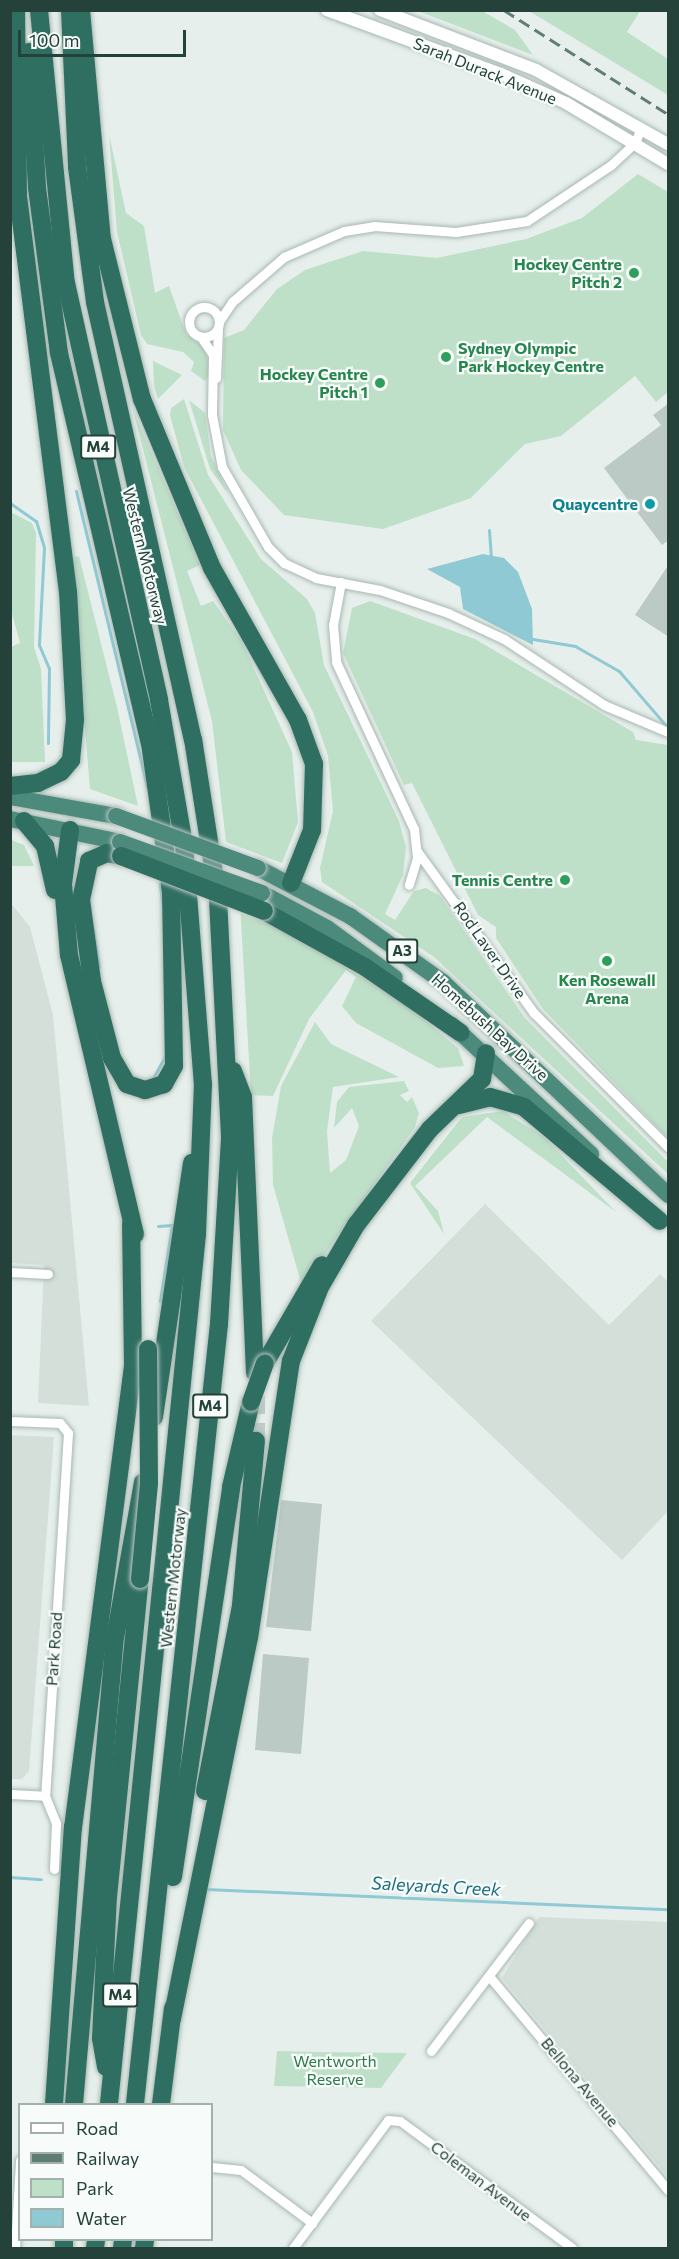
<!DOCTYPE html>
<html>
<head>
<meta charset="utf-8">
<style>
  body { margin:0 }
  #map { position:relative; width:679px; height:2259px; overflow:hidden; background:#e6efeb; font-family:Commissioner,sans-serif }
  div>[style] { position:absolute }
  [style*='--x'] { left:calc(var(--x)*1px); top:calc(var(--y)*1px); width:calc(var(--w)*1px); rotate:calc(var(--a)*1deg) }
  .built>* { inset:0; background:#d4dfda }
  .green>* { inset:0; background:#bfe0c8 }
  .water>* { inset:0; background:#8ec9d4 }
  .stream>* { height:3px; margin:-1.5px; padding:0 1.5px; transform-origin:1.5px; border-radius:1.5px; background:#8ec9d4 }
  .building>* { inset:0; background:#bbcac4 }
  .motorway-tunnel>* { height:18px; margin-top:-9px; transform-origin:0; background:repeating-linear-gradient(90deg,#bfccc8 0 18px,transparent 0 27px) }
  .roads { filter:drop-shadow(0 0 2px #a8b8b2) drop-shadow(0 0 2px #a8b8b2) }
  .minor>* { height:9px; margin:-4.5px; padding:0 4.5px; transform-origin:4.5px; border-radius:4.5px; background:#fff }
  .minor>.ring { margin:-4.5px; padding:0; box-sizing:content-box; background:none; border:9px solid #fff; border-radius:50% }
  .tertiary>* { height:12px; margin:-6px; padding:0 6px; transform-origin:6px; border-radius:6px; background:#fff }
  .trunk>* { height:16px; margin:-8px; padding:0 8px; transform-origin:8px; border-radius:8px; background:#4c8a7c }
  .motorway>* { height:18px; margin:-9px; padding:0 9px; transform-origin:9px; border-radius:9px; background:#2f6f62 }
  .rail>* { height:3px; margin-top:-1.5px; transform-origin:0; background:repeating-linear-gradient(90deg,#5f7d75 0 12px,transparent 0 18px) }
  .bridges { filter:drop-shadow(0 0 2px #c2cac8) drop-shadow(0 0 2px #c2cac8) }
  .trunk-bridge>* { height:16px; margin:-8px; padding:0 8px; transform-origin:8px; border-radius:8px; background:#4c8a7c }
  .motorway-bridge>* { height:18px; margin:-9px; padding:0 9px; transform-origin:9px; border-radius:9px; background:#2f6f62 }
  .dots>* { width:16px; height:16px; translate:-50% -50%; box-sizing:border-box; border:3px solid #f7fbf9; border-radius:50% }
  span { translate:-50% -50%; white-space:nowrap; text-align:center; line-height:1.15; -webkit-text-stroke:4.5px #f7fbf9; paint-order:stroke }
  .shield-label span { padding:2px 4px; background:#f7fbf9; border:2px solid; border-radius:4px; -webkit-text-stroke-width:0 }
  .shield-label { font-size:15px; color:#24423a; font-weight:700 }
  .street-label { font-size:16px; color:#24423a }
  .leisure-label { font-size:16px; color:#27864d; font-weight:700 }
  .right { translate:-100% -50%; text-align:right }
  .left { translate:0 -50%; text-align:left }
  .culture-label { font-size:16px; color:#0d838f; font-weight:700 }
  .park-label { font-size:16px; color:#2d7a4b }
  .water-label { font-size:18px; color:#1c6f80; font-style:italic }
  .frame { position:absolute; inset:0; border:12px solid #24423a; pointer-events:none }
  .legend { position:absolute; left:18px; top:2103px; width:195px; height:138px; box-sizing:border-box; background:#f7fbf9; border:2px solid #a3b1ad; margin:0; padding:8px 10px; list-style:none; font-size:18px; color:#24423a }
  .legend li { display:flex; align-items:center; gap:12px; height:30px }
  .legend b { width:30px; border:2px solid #a3b1ad }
  .scale { position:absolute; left:18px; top:30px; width:168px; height:27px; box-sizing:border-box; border:3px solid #24423a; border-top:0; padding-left:8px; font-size:18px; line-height:21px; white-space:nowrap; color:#24423a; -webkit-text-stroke:4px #f7fbf9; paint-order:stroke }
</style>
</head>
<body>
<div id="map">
  <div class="built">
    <i style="clip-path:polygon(10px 902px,30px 927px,53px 1015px,89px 1406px,38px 1403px,44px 1265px,11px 1263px)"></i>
    <i style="clip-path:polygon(485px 1204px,609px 1325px,660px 1274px,668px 1282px,668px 1511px,622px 1560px,371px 1321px)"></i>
    <i style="clip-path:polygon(10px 1435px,54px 1437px,29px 1771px,22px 1779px,10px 1779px)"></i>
    <i style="clip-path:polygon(539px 1917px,668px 1922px,668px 2177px,502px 1978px)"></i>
  </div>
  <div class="green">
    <i style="clip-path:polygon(418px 11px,482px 11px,515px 30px,533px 55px)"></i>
    <i style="clip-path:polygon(529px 11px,640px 11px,627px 32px,668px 59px,668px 95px)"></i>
    <i style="clip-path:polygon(109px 134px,126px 213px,144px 226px,155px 293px,169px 286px,186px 334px,205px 348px,211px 373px,205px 381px,191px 371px,194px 362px,183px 352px,147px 344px,141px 335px,117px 232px)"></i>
    <i style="clip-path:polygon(638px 174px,668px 192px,668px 392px,656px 402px,635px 376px,561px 436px,525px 444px,471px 498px,383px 529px,284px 515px,241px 470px,223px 430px,224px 338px,244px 330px,277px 289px,305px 270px,363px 251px,437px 258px,526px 239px,582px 218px)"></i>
    <i style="clip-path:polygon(153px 361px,182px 375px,158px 399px,154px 386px)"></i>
    <i style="clip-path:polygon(184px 399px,208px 475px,261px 559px,307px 599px,315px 613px,324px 665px,399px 821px,406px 847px,403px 875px,385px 914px,395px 920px,414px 891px,426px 888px,440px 896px,525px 1018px,668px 1162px,668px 1174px,434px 957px,322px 882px,320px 868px,333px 811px,328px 756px,313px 712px,184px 467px,170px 415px,171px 408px)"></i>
    <i style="clip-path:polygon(189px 400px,205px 413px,211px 456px,229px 495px,210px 469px)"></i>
    <i style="clip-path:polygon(133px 410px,200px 565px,187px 571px,201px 606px,213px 601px,242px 642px,292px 752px,298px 822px,282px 863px,226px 842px,212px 721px)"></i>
    <i style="clip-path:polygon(10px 512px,32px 523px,36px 533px,34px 647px,41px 669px,45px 762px,11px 762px,11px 647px,20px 643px,11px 610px)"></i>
    <i style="clip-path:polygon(79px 556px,117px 707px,138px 806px,90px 789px,71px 558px)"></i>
    <i style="clip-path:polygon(370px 601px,475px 639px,633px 732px,636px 740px,668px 745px,668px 1138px,543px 1009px,496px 938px,496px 927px,478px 915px,412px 783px,404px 785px,343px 653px,352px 608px)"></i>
    <i style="clip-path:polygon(11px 840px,24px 845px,34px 866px,11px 866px)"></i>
    <i style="clip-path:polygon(240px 903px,405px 1004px,458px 1048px,464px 1066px,438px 1068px,356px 1023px,342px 1006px,356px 977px,346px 970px,309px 1019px,273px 1096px,251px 1095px)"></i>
    <i style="clip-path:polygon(315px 1022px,331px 1044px,399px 1077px,333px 1087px,327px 1131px,330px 1173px,346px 1160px,359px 1126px,352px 1108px,334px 1128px,337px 1102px,349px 1087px,404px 1081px,409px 1091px,400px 1095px,407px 1102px,412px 1097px,419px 1113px,415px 1127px,302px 1286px,273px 1185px,272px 1138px,281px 1086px)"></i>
    <i style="clip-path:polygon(503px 1111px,544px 1137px,616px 1212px,487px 1117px,415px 1186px,438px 1211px,444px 1234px,410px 1183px,462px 1117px)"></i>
    <i style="clip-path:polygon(277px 2051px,317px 2052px,407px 2053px,381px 2088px,274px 2086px)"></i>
  </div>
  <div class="water">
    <i style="clip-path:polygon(483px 554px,504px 558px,518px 572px,532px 609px,533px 645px,463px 609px,460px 587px,427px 569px)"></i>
  </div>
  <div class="stream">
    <i style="--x:76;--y:491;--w:304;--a:76.5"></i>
    <i style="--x:10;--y:503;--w:32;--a:35"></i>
    <i style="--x:36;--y:521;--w:28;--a:73"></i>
    <i style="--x:44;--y:548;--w:97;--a:93"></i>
    <i style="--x:39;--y:645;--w:25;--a:67"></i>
    <i style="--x:49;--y:668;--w:75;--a:90.8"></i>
    <i style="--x:489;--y:530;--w:26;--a:86"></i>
    <i style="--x:533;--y:639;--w:43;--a:9.5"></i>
    <i style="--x:575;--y:646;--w:51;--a:29.6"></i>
    <i style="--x:619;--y:671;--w:75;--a:49.3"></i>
    <i style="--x:159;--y:877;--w:26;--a:83"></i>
    <i style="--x:93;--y:929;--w:38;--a:81"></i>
    <i style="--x:153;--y:1078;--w:25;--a:-61"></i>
    <i style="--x:158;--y:1226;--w:14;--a:-4"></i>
    <i style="--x:172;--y:1225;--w:77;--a:99"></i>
    <i style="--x:10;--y:1877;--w:31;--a:4"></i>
    <i style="--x:206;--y:1889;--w:462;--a:2.5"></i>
  </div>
  <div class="building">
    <i style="clip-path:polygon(669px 403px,669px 540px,662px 545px,604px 468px,661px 425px,653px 415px)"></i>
    <i style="clip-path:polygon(669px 564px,669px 637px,635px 615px)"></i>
    <i style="clip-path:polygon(281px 1500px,322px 1504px,311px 1631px,266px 1627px)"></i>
    <i style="clip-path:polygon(263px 1654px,309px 1658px,301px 1754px,255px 1750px)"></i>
  </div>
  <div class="motorway-tunnel">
    <i style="--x:256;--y:1396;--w:45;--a:90"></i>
  </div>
  <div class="roads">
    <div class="minor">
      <i class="ring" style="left:189px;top:307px;width:21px;height:21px"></i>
      <i style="--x:220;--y:320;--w:22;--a:-56"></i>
      <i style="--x:232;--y:302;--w:69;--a:-40.9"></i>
      <i style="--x:284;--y:257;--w:65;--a:-23.4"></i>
      <i style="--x:344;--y:231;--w:30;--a:-9"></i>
      <i style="--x:374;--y:226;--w:82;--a:4.2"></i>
      <i style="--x:456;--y:232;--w:72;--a:-8.8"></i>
      <i style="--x:527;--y:221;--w:101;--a:-33.7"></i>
      <i style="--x:611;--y:165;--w:33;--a:-43"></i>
      <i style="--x:635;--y:143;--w:17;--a:-69"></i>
      <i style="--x:201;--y:337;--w:22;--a:56"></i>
      <i style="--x:213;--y:355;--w:60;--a:91"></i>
      <i style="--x:212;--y:415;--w:53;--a:79.1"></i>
      <i style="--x:222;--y:467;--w:92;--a:60.1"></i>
      <i style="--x:268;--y:547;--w:23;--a:45"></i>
      <i style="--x:284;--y:563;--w:35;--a:25"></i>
      <i style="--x:316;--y:578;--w:65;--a:10.6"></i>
      <i style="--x:380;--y:590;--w:72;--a:18.7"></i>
      <i style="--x:448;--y:613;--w:62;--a:24.9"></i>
      <i style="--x:504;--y:639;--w:120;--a:33.4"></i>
      <i style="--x:604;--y:705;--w:69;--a:22.9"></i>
      <i style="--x:216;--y:378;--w:49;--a:-87.7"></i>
      <i style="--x:341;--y:582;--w:44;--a:100.5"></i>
      <i style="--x:333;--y:625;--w:37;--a:85"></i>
      <i style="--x:336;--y:662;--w:184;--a:65"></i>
      <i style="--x:414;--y:829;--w:29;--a:84"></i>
      <i style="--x:417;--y:858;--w:28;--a:107"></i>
      <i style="--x:417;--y:851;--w:200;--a:54.2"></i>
      <i style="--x:534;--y:1013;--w:190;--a:45"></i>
      <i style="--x:10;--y:1272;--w:38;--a:3"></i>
      <i style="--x:10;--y:1421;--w:50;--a:2.3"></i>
      <i style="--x:60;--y:1423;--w:13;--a:51"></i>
      <i style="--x:68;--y:1433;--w:364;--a:93.6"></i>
      <i style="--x:45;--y:1796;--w:29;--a:68"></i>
      <i style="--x:56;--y:1823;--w:46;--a:92.5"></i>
      <i style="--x:10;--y:1794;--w:35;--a:3"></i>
      <i style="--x:489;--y:1976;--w:279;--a:50.1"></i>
      <i style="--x:431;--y:2051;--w:161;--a:-52.6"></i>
      <i style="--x:212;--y:2167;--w:29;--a:6"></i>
      <i style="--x:241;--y:2170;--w:89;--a:36.7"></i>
      <i style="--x:15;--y:2248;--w:88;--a:-86.7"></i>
      <i style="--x:293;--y:2248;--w:159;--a:-53.4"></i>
      <i style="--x:388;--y:2120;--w:12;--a:5"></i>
      <i style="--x:400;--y:2121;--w:214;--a:36.4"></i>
    </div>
    <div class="tertiary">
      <i style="--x:327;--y:10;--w:185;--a:20.2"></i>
      <i style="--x:501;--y:74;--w:71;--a:24"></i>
      <i style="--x:566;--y:103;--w:119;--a:30.9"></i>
      <i style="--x:380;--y:10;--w:167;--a:21"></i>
      <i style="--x:536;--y:70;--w:151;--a:29.3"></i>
    </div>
    <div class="trunk">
      <i style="--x:10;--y:797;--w:108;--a:10.2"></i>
      <i style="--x:10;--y:819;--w:112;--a:11.8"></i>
      <i style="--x:258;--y:868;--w:104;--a:27.6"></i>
      <i style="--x:350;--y:916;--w:114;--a:35.4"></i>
      <i style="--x:443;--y:982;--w:310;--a:43.4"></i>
      <i style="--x:262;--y:893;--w:74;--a:28.3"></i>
      <i style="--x:327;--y:928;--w:84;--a:36.3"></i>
      <i style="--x:452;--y:1025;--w:190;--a:42.9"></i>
    </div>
    <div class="motorway">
      <i style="--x:39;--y:10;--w:274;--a:84.4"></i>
      <i style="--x:66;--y:283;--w:427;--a:77.4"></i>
      <i style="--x:159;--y:700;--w:146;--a:80.2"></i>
      <i style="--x:184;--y:844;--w:241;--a:85.5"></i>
      <i style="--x:203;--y:1084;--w:150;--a:92.3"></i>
      <i style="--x:197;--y:1234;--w:874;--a:95.78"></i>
      <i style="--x:70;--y:10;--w:157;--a:87.4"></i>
      <i style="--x:77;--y:167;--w:136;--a:82.4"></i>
      <i style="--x:95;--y:302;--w:448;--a:77.4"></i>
      <i style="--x:193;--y:739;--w:162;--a:81.1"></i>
      <i style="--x:218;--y:899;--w:240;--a:87.1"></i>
      <i style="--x:230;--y:1139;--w:185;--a:93.4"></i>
      <i style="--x:219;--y:1324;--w:785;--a:96.15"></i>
      <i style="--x:81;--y:10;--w:230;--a:84.8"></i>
      <i style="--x:102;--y:239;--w:165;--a:76"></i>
      <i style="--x:142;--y:399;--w:183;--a:67.5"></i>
      <i style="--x:212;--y:568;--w:175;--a:60.5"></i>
      <i style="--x:298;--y:720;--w:47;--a:70"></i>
      <i style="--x:314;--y:764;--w:66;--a:91.7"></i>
      <i style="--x:312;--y:830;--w:57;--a:111.6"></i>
      <i style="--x:29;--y:52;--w:136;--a:86.6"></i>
      <i style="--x:37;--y:188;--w:166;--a:82.4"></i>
      <i style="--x:59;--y:353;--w:400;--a:76.9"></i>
      <i style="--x:150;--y:743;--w:150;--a:82"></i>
      <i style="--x:171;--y:892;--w:174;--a:89"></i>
      <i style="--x:174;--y:1066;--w:21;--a:119"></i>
      <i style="--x:164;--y:1084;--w:20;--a:162"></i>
      <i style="--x:145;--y:1090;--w:19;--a:-162"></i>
      <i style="--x:127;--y:1084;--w:30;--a:-120"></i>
      <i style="--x:112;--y:1058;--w:80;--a:-104.6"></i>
      <i style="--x:92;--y:981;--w:82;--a:-97.7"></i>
      <i style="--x:81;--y:900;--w:40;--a:-78"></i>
      <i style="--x:89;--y:861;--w:20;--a:-24"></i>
      <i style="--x:107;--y:853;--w:14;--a:12"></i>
      <i style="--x:10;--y:786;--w:28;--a:-6"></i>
      <i style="--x:38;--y:783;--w:25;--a:-26"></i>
      <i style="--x:61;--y:772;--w:16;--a:-50"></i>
      <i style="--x:71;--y:760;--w:40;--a:-84.3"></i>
      <i style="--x:75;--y:720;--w:128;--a:-93.1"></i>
      <i style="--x:68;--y:592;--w:397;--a:-97.2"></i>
      <i style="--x:18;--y:198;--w:188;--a:-90.6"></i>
      <i style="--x:24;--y:821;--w:33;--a:50"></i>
      <i style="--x:45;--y:846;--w:45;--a:77.2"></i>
      <i style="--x:70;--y:830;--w:54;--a:97.4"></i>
      <i style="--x:63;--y:884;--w:71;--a:85.2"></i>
      <i style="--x:69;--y:955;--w:287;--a:76.7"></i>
      <i style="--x:264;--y:911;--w:115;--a:29"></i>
      <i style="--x:365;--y:967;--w:116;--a:34.5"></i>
      <i style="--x:233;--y:1071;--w:28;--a:69"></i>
      <i style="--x:243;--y:1097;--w:276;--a:87.5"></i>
      <i style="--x:459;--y:1105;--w:32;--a:-14"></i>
      <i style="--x:490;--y:1097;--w:35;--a:16"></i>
      <i style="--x:524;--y:1107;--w:177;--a:40"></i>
      <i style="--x:265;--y:1363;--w:113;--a:-59.8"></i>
      <i style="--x:154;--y:1417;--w:257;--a:-81.5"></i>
      <i style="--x:205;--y:1791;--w:189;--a:-79"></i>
      <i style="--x:241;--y:1605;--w:165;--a:-84.8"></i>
      <i style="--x:173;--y:1877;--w:394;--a:-81.5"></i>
      <i style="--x:231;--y:1487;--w:87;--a:-76.8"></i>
      <i style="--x:172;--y:2019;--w:389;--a:-78.6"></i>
      <i style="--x:249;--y:1638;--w:280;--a:-81.4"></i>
      <i style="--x:291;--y:1361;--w:79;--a:-68.6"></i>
      <i style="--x:320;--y:1287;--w:72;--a:-59.9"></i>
      <i style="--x:356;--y:1225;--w:121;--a:-52.4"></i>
      <i style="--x:430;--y:1129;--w:72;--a:-43.9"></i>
      <i style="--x:482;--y:1079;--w:26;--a:-81"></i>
      <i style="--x:106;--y:2067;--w:29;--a:-100"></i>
      <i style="--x:101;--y:2038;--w:141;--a:-87.2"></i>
      <i style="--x:108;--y:1897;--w:320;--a:-84.3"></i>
      <i style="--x:54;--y:2104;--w:277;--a:-86.1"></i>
      <i style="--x:73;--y:1828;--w:469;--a:-82.6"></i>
      <i style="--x:133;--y:1363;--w:139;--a:-90.8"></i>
      <i style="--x:74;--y:2104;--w:468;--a:-85"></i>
      <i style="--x:115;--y:1638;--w:158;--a:-79.8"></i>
      <i style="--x:161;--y:2104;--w:97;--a:-82.9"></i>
      <i style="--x:64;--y:2248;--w:8;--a:-90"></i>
      <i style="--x:95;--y:2248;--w:8;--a:-83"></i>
      <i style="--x:122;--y:2248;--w:8;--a:-83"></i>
      <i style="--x:144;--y:2248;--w:8;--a:-83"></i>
    </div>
  </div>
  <div class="rail">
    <i style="--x:504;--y:10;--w:194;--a:32.4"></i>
  </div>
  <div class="bridges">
    <div class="trunk-bridge">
      <i style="--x:116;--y:816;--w:151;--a:20.1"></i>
      <i style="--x:120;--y:842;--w:151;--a:19.8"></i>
    </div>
    <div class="motorway-bridge">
      <i style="--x:121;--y:856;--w:153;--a:21"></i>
      <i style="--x:251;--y:1402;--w:41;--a:-70.3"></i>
      <i style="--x:140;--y:1579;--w:96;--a:-84.6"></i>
      <i style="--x:149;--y:1483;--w:134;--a:-90.4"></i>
    </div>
  </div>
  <div class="dots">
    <i style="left:634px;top:273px;background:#2e9e5b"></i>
    <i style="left:446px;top:357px;background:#2e9e5b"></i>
    <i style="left:380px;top:383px;background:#2e9e5b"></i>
    <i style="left:650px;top:504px;background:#0f9aa8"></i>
    <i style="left:565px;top:880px;background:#2e9e5b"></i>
    <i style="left:607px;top:961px;background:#2e9e5b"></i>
  </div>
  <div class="shield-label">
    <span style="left:98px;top:447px">M4</span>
    <span style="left:402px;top:951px">A3</span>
    <span style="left:210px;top:1406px">M4</span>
    <span style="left:120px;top:1995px">M4</span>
  </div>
  <div class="street-label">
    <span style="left:485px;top:71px;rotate:22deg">Sarah Durack Avenue</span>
    <span style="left:145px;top:556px;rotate:76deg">Western Motorway</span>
    <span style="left:490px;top:950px;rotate:55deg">Rod Laver Drive</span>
    <span style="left:490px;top:1027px;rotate:42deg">Homebush Bay Drive</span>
    <span style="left:173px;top:1578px;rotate:-84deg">Western Motorway</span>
    <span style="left:54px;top:1649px;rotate:-86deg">Park Road</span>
    <span style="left:580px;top:2082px;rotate:50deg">Bellona Avenue</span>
    <span style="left:481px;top:2181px;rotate:37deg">Coleman Avenue</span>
  </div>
  <div class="leisure-label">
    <span class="right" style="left:622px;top:273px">Hockey Centre<br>Pitch 2</span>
    <span class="left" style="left:458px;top:357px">Sydney Olympic<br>Park Hockey Centre</span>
    <span class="right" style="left:368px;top:383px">Hockey Centre<br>Pitch 1</span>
    <span class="right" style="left:553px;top:880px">Tennis Centre</span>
    <span style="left:607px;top:989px">Ken Rosewall<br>Arena</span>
  </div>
  <div class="culture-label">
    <span class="right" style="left:638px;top:504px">Quaycentre</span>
  </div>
  <div class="park-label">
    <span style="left:335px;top:2070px">Wentworth<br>Reserve</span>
  </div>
  <div class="water-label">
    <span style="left:436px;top:1886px;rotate:3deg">Saleyards Creek</span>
  </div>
  <div class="frame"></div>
  <ul class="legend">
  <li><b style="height:8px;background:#fff"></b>Road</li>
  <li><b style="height:8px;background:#5f7d75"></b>Railway</li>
  <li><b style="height:16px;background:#bfe0c8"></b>Park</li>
  <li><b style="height:16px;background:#8ec9d4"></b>Water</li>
  </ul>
  <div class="scale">100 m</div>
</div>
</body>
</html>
